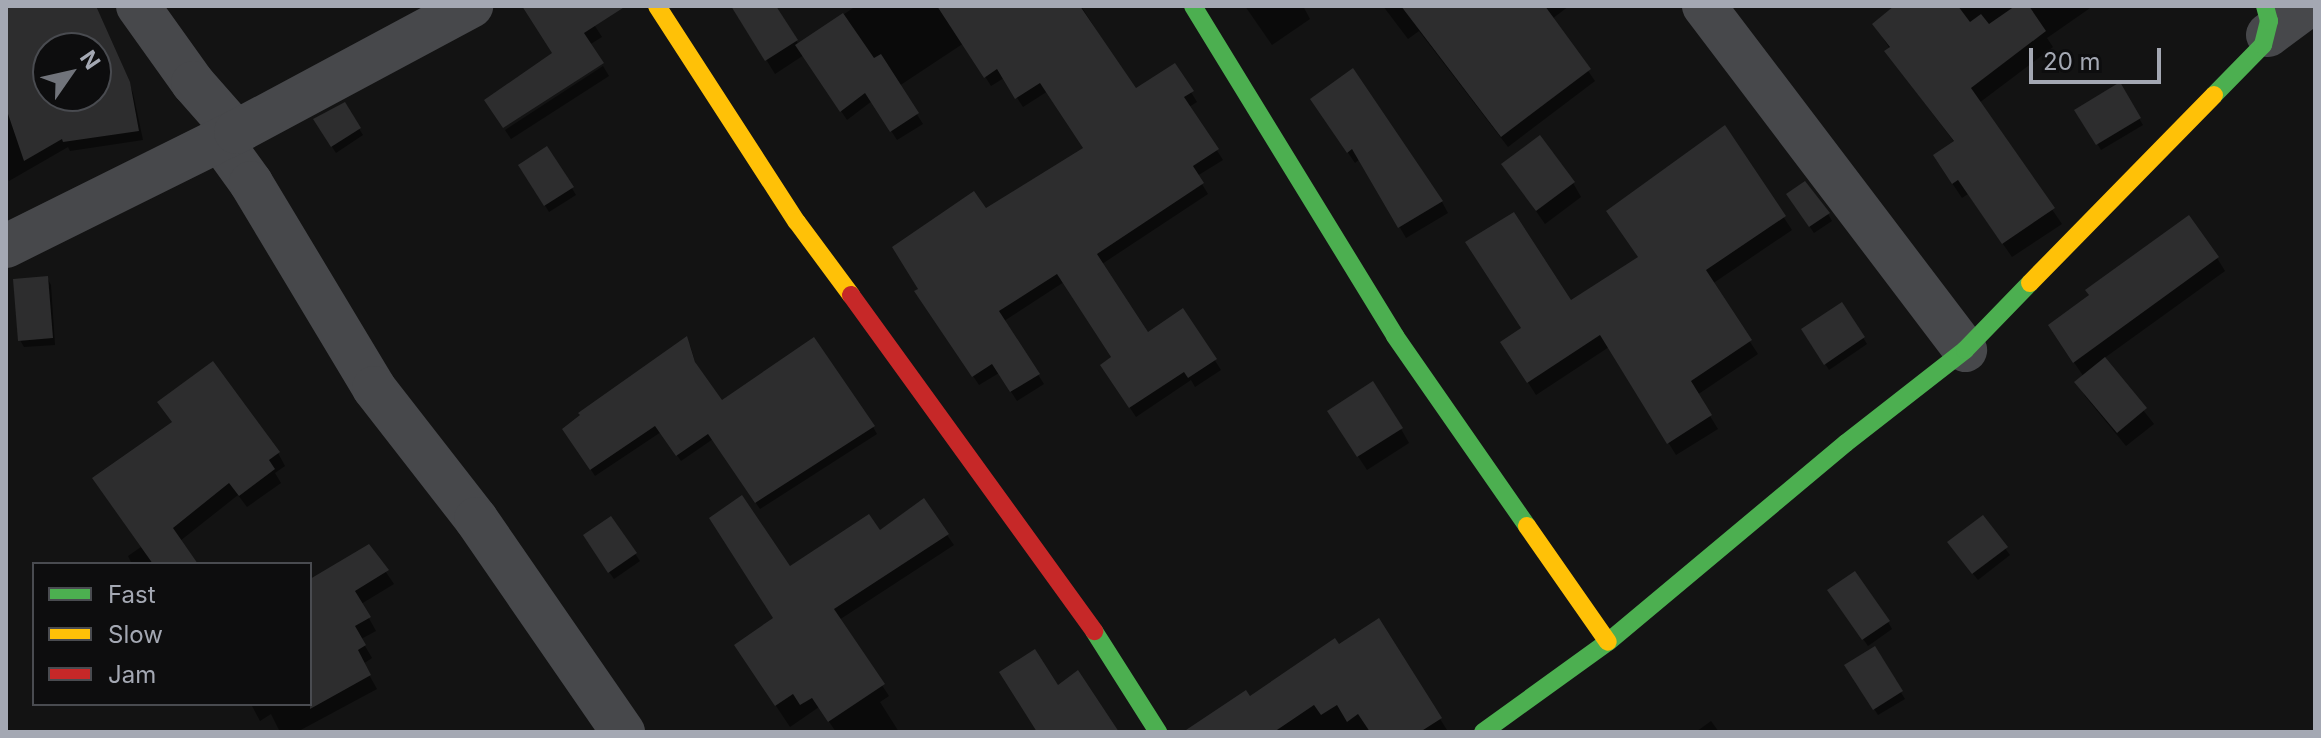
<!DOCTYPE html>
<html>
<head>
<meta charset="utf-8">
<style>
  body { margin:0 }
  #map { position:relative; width:2321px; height:738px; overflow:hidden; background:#131313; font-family:Inter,sans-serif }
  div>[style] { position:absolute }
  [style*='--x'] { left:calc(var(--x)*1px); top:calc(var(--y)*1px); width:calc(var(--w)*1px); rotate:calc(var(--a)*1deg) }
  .shadow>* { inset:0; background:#0007 }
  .building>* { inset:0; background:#2d2d2e }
  .street>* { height:44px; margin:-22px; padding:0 22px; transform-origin:22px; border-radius:22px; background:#47484b }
  .fast>* { height:18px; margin:-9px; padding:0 9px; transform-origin:9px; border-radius:9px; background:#4caf50 }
  .slow>* { height:18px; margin:-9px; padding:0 9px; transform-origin:9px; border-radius:9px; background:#ffc107 }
  .jam>* { height:18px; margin:-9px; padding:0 9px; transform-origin:9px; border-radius:9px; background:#c62828 }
  span { translate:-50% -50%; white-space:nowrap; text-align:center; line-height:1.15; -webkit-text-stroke:7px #0d0d0e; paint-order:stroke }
  .frame { position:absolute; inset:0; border:8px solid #a4a8b3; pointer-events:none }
  .legend { position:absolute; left:32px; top:562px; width:280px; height:144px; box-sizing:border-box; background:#0d0d0e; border:2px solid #494b50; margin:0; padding:10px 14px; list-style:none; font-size:24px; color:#a4a8b3 }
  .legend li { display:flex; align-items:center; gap:16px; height:40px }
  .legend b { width:40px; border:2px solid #494b50 }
  .north { position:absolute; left:32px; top:32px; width:80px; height:80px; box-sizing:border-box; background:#0d0d0e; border:2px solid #494b50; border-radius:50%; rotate:56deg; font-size:22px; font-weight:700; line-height:32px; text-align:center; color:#a4a8b3 }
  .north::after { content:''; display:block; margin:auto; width:28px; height:36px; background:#71747b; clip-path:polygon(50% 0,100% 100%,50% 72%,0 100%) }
  .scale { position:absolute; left:2029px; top:48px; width:132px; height:36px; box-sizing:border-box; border:4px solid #a4a8b3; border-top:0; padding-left:10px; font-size:24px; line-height:28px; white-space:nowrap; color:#a4a8b3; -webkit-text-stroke:6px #0d0d0e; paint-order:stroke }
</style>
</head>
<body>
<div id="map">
  <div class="shadow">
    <i style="clip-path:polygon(evenodd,81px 6px,104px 26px,133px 93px,143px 140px,70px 151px,68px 147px,9px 181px,6px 176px,6px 7px,81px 6px,48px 48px,96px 48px,96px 96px,48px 96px,48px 48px)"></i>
    <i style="clip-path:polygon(525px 6px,582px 6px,602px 37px,589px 45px,554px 54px)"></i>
    <i style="clip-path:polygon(745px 6px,774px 6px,799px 45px,856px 6px,1081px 6px,1135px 91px,1175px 66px,1197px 102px,1189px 107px,1223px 160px,1197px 176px,1208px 194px,1102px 264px,1148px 335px,1183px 311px,1221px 370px,1195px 387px,1191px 380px,1136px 417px,1108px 375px,1114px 358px,1064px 282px,1004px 321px,1044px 384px,1017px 401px,999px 373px,979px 385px,923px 301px,985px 211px,1086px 149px,1048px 91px,1023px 107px,1004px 78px,991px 86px,964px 43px,899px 86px,923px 124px,897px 140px,872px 101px,847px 120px,804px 55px,775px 74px,745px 25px)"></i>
    <i style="clip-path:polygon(1245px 6px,1303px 6px,1310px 19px,1272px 45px)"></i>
    <i style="clip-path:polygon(1383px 6px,1569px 6px,1552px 19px,1595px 81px,1508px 147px,1419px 31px,1408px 39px)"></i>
    <i style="clip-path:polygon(1897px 6px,2093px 6px,2047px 38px,2053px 47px,1979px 103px,2062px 224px,2012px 257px,1968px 194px,1962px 198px,1944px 171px,1955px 143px,1886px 52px,1890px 49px,1874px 24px)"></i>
    <i style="clip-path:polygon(603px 66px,609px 76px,511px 139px,505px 130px)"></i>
    <i style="clip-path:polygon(2119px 85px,2143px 125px,2101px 150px,2077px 110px)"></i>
    <i style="clip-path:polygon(344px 105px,363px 135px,336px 153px,315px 120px)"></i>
    <i style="clip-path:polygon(1319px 110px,1442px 202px,1448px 213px,1406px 238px,1360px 159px,1355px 163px)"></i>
    <i style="clip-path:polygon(1725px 128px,1792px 230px,1712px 284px,1758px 354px,1697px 395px,1718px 429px,1676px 455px,1609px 347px,1536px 395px,1510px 354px,1571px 302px,1640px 259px)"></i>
    <i style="clip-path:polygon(547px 148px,576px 195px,549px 212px,520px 165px)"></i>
    <i style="clip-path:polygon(1504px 165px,1573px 183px,1581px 197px,1545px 224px)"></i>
    <i style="clip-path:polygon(1792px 201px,1828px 214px,1832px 221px,1814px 233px)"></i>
    <i style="clip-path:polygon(2217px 258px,2225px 271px,2103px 359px,2154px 424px,2126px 446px,2085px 396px,2077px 382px,2084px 377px,2058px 339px,2091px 296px)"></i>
    <i style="clip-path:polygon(47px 278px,51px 285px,55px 345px,24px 347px,20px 340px)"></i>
    <i style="clip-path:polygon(1842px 304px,1867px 344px,1829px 370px,1804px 330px)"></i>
    <i style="clip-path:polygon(690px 345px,697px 368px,721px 402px,873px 427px,877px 434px,760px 509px,713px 439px,681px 461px,661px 432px,595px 476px,569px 436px)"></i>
    <i style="clip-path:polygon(1338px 426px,1401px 429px,1409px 443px,1367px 470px)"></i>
    <i style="clip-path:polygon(278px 453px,285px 466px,275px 473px,281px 483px,247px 507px,238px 495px,180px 541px,196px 564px,132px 564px,128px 556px,141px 547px,102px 491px)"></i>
    <i style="clip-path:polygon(923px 501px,954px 545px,839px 620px,889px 696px,880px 702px,899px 732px,836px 732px,819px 707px,790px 727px,743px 656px,775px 619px,790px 569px,879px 533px)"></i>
    <i style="clip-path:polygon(1982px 518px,2010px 555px,1978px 580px,1954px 550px)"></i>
    <i style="clip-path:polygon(611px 519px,640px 561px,614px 579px,589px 543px)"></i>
    <i style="clip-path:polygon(368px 546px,394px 584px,361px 604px,376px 631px,361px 639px,372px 658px,363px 664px,377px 689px,297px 732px,280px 732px,271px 714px,260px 721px,251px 704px,310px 704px,310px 581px)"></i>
    <i style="clip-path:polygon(1834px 597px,1888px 622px,1892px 629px,1868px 646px)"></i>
    <i style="clip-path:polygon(1339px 647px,1440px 719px,1447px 730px,1209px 732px,1249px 699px)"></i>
    <i style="clip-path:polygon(1874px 649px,1905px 699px,1878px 715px,1847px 666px)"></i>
    <i style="clip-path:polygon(1711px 721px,1719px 732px,1696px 732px)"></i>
  </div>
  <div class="building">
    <i style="clip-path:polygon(evenodd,6px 6px,96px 6px,130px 82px,139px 131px,63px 142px,62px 139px,24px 161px,6px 108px,6px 6px,48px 48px,96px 48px,96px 96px,48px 96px,48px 48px)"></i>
    <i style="clip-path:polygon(522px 6px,626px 6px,584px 33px,604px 63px,503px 128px,484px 100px,552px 53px)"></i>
    <i style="clip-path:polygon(731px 6px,776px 6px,798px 40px,765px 61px)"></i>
    <i style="clip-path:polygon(937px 6px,1080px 6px,1136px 88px,1175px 63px,1194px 91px,1184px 97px,1219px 149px,1193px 166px,1204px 183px,1097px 254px,1148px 332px,1183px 308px,1217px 359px,1188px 378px,1184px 372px,1129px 408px,1100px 365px,1111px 357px,1057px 274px,999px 311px,1040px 374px,1010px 392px,992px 364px,972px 377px,914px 291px,918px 289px,892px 247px,974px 191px,986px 208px,1083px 148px,1040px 83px,1015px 99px,997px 69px,984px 78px)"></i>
    <i style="clip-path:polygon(1401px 6px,1545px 6px,1591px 69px,1501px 137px)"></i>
    <i style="clip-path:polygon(1894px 6px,1958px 6px,1970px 22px,1981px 14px,1989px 24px,2015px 6px,2029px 6px,2046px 31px,1971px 88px,2055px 208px,2002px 244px,1958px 180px,1952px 184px,1933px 155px,1954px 141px,1884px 51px,1890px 47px,1872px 24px)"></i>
    <i style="clip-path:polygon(843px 13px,874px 58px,881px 54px,919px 113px,890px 132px,865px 93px,840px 112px,795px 45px)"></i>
    <i style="clip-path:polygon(1353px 68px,1443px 201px,1398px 228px,1352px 149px,1347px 153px,1310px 99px)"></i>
    <i style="clip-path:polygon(2120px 82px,2141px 118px,2096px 145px,2074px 110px)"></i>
    <i style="clip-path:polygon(345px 102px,361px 128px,331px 147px,313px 119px)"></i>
    <i style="clip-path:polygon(1725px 125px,1786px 216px,1706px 270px,1752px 340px,1691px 381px,1712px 415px,1667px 444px,1600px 335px,1527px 383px,1500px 342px,1521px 328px,1465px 242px,1514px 212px,1571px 300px,1638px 257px,1606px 211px)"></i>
    <i style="clip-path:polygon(1540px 135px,1575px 182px,1536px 211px,1501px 164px)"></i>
    <i style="clip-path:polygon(547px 146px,574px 187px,544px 206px,518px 165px)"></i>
    <i style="clip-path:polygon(1805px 181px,1830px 213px,1809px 227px,1786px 194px)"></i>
    <i style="clip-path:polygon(2189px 215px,2219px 257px,2073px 363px,2048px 325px,2089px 295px,2085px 290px)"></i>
    <i style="clip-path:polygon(48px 276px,53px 338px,18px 341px,13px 279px)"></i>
    <i style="clip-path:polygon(1842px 302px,1865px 337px,1824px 365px,1801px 329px)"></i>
    <i style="clip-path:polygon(687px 336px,695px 362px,722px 400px,814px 337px,875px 426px,755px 503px,708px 434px,676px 456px,655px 426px,590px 470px,562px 429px,580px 415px,578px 413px)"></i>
    <i style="clip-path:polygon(2105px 357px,2147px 408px,2117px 433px,2074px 382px)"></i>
    <i style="clip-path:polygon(213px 361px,280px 452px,269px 460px,275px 469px,239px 496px,229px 483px,173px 528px,198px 564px,153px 564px,92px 478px,172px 422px,157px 402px)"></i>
    <i style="clip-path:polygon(1373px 381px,1403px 428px,1357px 457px,1327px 411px)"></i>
    <i style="clip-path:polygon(742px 495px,790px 566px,869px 514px,880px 530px,924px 498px,949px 534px,834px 609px,885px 684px,828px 722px,812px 698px,800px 705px,793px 694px,775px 706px,734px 645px,773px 618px,709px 518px)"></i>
    <i style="clip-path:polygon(1983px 515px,2008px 547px,1972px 574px,1947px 542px)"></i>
    <i style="clip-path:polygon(611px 516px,637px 553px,608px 573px,583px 535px)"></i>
    <i style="clip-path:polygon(369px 544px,389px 570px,355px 591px,371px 617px,355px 626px,366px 645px,358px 650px,371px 675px,310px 709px,310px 579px)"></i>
    <i style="clip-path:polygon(1855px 571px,1890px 621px,1862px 640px,1827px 590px)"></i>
    <i style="clip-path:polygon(1379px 618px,1442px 718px,1420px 732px,1370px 732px,1358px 714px,1347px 722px,1337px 705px,1321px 715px,1314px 705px,1274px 732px,1183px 732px,1246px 690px,1250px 696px,1335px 638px,1339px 644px)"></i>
    <i style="clip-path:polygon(1875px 646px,1903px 691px,1873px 710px,1844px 665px)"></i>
    <i style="clip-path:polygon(1035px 649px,1058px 685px,1078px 670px,1119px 732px,1037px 732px,999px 672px)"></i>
  </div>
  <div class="street">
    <i style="--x:138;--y:6;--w:95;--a:54.5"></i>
    <i style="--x:193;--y:83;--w:65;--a:48.7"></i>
    <i style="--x:1704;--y:6;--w:432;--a:52.8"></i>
    <i style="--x:2268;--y:35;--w:49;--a:-36.6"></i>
    <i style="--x:220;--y:140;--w:53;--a:54.2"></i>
    <i style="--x:251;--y:183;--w:239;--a:59"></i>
    <i style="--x:374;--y:388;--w:166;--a:52.1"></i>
    <i style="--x:476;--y:519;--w:259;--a:55.4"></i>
    <i style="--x:6;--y:246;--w:257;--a:-26.4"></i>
    <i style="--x:236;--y:132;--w:267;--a:-28.2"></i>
  </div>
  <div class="fast">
    <i style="--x:1193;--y:6;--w:387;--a:58.5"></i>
    <i style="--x:1395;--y:336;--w:231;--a:55.2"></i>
    <i style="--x:2214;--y:95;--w:70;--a:-45.6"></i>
    <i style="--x:2263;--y:45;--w:25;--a:-76"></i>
    <i style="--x:2269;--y:21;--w:16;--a:-105"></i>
    <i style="--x:1094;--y:631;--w:120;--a:57.6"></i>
    <i style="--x:1483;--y:732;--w:154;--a:-35.8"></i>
    <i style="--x:1608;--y:642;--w:310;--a:-39.9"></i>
    <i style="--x:1846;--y:443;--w:151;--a:-38"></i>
    <i style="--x:1965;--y:350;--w:93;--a:-45.9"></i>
  </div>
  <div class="slow">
    <i style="--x:657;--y:6;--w:257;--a:57.1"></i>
    <i style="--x:797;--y:222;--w:91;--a:53.5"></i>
    <i style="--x:2030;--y:283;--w:263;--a:-45.6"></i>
    <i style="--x:1527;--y:526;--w:141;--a:55.1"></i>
  </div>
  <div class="jam">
    <i style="--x:851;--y:295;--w:415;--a:54.1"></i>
  </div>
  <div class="frame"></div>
  <ul class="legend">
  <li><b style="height:10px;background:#4caf50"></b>Fast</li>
  <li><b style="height:10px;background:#ffc107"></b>Slow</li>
  <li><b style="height:10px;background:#c62828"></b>Jam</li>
  </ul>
  <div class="north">N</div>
  <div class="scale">20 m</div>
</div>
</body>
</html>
